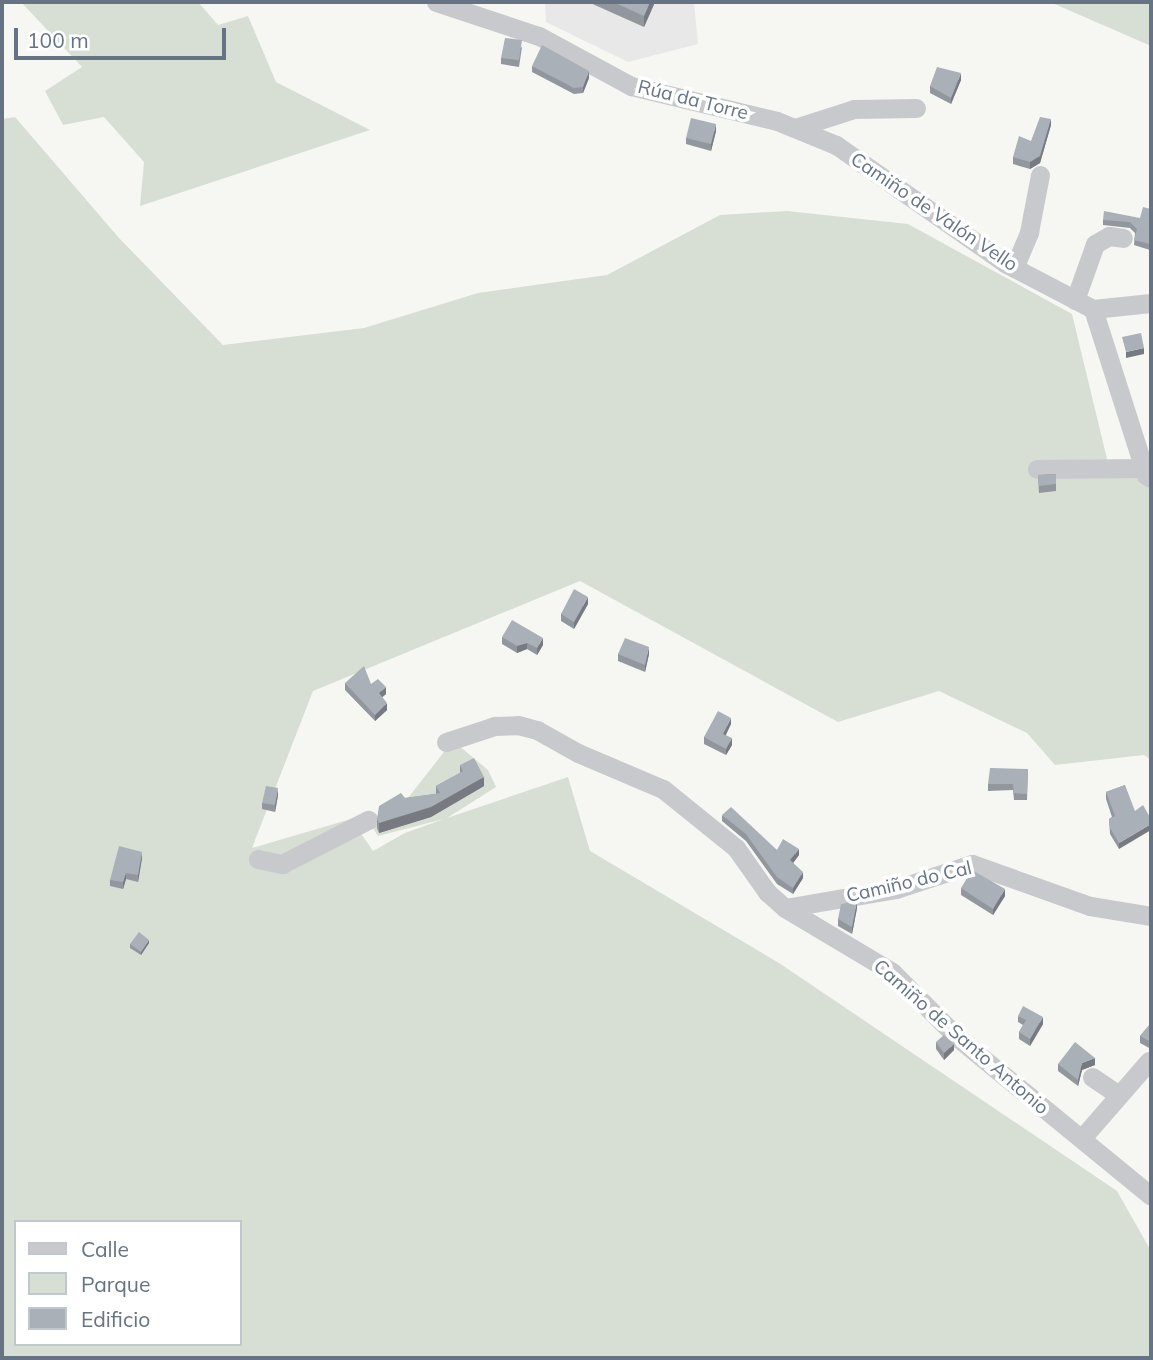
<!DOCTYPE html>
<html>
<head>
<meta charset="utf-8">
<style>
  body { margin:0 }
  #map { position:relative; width:1153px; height:1360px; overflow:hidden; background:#f6f7f3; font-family:Mulish,sans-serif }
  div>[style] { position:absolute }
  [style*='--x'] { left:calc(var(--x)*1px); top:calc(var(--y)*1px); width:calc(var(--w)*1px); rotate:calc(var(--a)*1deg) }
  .built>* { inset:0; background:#e7e8e7 }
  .green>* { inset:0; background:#d7ded4 }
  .minor>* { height:19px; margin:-9.5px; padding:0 9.5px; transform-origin:9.5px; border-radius:9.5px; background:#c7c9cd }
  .wall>* { inset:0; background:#92979e }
  .shaded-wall>* { inset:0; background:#777b81 }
  .building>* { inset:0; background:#aab0b8 }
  span { translate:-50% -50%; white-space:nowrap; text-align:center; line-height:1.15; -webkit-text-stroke:7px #fff; paint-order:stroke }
  .street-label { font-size:19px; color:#657385 }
  .frame { position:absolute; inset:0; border:4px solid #657385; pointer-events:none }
  .legend { position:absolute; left:14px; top:1220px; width:228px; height:126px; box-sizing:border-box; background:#fff; border:2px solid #c1c7ce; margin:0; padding:9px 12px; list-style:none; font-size:21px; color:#657385 }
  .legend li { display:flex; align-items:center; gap:14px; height:35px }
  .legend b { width:35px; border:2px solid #c1c7ce }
  .scale { position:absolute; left:14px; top:28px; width:212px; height:32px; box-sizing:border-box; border:4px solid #657385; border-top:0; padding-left:9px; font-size:21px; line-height:24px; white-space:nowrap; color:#657385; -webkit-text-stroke:5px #fff; paint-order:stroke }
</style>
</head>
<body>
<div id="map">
  <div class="built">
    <i style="clip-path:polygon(545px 2px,694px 2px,698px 44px,628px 62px,546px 22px)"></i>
  </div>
  <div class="green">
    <i style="clip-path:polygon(21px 2px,198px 2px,218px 25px,248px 16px,276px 82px,370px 130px,140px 206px,144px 162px,104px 117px,63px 125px,45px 91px,82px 67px)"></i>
    <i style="clip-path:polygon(1050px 2px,1151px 2px,1151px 46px)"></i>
    <i style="clip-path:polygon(evenodd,15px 117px,119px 238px,223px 345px,364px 328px,478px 293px,607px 275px,720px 215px,787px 211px,908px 224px,1072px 314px,1108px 463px,1151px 474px,1151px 760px,1144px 755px,1055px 765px,1027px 733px,939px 691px,838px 722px,580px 581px,313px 691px,252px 848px,351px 819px,373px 851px,405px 833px,444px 819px,378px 836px,369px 822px,408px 798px,447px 748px,458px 745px,488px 770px,496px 787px,447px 818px,568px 777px,590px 851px,779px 963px,1117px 1191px,1151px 1251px,1151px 1358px,2px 1358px,2px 119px,15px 117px,16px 1222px,240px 1222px,240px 1344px,16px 1344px,16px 1222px)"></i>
  </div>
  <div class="minor">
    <i style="--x:436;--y:2;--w:108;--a:18.3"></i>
    <i style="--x:539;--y:36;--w:105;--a:28.5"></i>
    <i style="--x:631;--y:86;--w:150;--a:13.5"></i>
    <i style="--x:777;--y:121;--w:64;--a:22.1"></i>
    <i style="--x:836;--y:145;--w:206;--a:34.9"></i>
    <i style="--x:1005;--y:263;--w:99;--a:27.6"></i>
    <i style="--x:1093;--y:309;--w:58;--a:-5.9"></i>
    <i style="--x:795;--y:128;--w:62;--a:-17.9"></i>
    <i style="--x:854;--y:109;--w:62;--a:-0.9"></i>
    <i style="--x:1014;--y:268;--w:39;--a:-67"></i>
    <i style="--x:1029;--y:232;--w:58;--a:-79.1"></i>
    <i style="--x:1075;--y:300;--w:59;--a:-70.3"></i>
    <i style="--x:1095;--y:244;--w:16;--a:-30"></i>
    <i style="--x:1109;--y:236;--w:14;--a:8"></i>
    <i style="--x:1093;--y:309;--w:174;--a:72.3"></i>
    <i style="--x:1146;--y:475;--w:6;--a:31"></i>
    <i style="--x:1037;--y:469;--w:107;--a:-0.5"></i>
    <i style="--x:446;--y:742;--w:52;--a:-18.1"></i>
    <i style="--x:495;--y:726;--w:23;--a:-2"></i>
    <i style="--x:518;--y:725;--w:20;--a:15"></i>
    <i style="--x:537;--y:730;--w:47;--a:29.3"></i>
    <i style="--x:578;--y:753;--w:92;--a:23"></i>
    <i style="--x:663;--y:789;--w:94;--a:38.9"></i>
    <i style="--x:736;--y:848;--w:54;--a:54.8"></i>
    <i style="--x:767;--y:892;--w:24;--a:42"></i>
    <i style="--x:785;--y:908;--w:125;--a:30.9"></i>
    <i style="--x:892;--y:972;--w:93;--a:45"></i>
    <i style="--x:958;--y:1038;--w:249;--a:39.3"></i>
    <i style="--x:258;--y:859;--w:25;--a:12"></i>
    <i style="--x:282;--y:864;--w:97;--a:-27.1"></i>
    <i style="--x:785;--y:908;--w:113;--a:-9.7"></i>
    <i style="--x:896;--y:889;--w:80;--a:-18.2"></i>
    <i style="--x:972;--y:864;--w:125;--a:19.6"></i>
    <i style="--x:1090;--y:906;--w:62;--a:9.3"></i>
    <i style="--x:1092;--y:1077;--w:32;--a:34"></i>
    <i style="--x:1082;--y:1138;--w:102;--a:-49"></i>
  </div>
  <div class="wall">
    <i style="clip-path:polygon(520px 2px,542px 2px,520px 4px)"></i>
    <i style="clip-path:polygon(588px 2px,655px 2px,644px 27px)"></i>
    <i style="clip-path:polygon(522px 47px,519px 67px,501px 64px,501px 58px)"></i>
    <i style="clip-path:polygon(532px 66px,589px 78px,583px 93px,574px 94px,532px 72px)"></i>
    <i style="clip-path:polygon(961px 80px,951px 104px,930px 93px,930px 86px)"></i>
    <i style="clip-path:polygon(1051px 125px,1040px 163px,1030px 169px,1013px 164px,1013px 157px,1031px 141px)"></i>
    <i style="clip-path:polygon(716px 131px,711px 151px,686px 144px,686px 138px)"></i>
    <i style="clip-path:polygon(1151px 209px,1150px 250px,1134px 245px,1135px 233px,1130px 228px,1103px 225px,1103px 220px,1140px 218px)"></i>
    <i style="clip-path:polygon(1056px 474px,1056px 491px,1039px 493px,1038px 475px)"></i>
    <i style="clip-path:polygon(588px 604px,574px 629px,561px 621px,561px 614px)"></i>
    <i style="clip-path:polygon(502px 637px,543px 645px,537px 655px,527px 649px,517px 653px,502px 644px)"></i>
    <i style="clip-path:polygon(618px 654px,649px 654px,645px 672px,618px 661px)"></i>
    <i style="clip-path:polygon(345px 683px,371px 684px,386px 694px,382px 697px,387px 710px,375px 721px,345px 690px)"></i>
    <i style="clip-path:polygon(731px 724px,726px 735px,732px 745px,726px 755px,704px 744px,704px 737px)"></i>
    <i style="clip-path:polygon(460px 765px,484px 786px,431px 817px,379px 833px,377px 828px,377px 819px,405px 798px,436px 794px,436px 786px,460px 773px)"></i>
    <i style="clip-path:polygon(1028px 769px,1027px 800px,1014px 800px,1013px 790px,988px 791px,988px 784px)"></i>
    <i style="clip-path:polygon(1125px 785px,1119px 849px,1110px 834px,1109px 819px,1112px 817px,1106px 799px,1106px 792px)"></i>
    <i style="clip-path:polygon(278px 795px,275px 812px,262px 809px,262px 803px)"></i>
    <i style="clip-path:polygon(722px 815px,777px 850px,799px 855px,793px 863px,803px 878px,793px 894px,777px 884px,746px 841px,722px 821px)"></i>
    <i style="clip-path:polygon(142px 858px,138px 882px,126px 879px,123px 889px,110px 886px,110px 880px)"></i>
    <i style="clip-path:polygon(961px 888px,1005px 896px,993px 915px,961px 895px)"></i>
    <i style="clip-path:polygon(857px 908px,852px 934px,838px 926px,838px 919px)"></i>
    <i style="clip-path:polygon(149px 943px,141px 955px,130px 948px,130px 944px)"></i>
    <i style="clip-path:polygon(1018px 1016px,1043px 1024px,1030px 1046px,1019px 1039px,1019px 1032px,1023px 1025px,1018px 1022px)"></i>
    <i style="clip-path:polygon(1151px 1023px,1151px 1049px,1140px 1043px,1140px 1036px)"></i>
    <i style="clip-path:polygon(936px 1042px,954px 1050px,944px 1060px,936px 1049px)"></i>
    <i style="clip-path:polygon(1058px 1064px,1095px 1065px,1082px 1070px,1078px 1086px,1058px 1071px)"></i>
  </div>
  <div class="shaded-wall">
    <i style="clip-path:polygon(650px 2px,655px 2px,644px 27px,644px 16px)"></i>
    <i style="clip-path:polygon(589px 71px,589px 78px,583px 93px,583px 87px)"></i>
    <i style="clip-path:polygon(961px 73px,961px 80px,951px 104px,951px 98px)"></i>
    <i style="clip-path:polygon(1051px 119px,1051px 125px,1040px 163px,1030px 169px,1030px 162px)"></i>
    <i style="clip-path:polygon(716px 124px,716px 131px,711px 151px,711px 144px)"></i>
    <i style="clip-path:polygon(1144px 348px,1144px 354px,1126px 358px,1126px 352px)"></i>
    <i style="clip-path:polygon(588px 597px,588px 604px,574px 629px,574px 622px)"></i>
    <i style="clip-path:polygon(543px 638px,543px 645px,537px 655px,537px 648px)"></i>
    <i style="clip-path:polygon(527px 643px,527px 649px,517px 653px,517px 646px)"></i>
    <i style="clip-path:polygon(649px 647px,649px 654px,645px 672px,645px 665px)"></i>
    <i style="clip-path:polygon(386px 687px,386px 694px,379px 700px,379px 693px)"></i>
    <i style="clip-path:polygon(387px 703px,387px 710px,375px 721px,375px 715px)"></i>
    <i style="clip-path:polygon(731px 718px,731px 724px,723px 740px,723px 734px)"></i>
    <i style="clip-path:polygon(732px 738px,732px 745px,726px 755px,726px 749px)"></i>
    <i style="clip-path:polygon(484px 777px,484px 786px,431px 817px,379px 833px,379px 823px)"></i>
    <i style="clip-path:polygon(278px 788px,278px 795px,275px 812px,275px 805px)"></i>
    <i style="clip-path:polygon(1151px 824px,1151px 830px,1119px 849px,1119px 843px)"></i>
    <i style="clip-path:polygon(799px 849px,799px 855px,790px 867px,790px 860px)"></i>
    <i style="clip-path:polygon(142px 852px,142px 858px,138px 882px,138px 875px)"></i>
    <i style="clip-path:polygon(803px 872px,803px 878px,793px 894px,793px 888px)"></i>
    <i style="clip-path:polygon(126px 873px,126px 879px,123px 889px,123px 882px)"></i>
    <i style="clip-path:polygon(1005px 889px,1005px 896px,993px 915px,993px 909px)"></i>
    <i style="clip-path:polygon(857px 901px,857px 908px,852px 934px,852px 927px)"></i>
    <i style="clip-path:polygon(149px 940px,149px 943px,141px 955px,141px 952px)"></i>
    <i style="clip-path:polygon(1043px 1017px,1043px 1024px,1030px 1046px,1030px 1039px)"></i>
    <i style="clip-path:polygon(954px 1044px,954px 1050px,944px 1060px,944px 1053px)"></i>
    <i style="clip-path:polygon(1095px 1058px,1095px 1065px,1082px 1070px,1078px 1086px,1078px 1080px,1082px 1063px)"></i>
  </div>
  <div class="building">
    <i style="clip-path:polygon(613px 2px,650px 2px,644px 16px)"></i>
    <i style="clip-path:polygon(505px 38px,522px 40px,519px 60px,501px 58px)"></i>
    <i style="clip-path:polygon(542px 45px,589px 71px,583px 87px,574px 88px,532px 66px)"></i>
    <i style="clip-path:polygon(937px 67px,961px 73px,951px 98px,930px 86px)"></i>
    <i style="clip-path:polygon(1040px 117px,1051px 119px,1040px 156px,1030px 162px,1013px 157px,1019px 136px,1031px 141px)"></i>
    <i style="clip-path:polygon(691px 118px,716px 124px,711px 144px,686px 138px)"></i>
    <i style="clip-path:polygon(1143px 207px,1151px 209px,1150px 244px,1134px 240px,1137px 229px,1130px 222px,1103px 220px,1104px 211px,1140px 218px)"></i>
    <i style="clip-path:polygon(1141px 333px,1144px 348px,1126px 352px,1122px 337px)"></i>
    <i style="clip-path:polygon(1056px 474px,1056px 484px,1039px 486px,1038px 475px)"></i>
    <i style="clip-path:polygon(574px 589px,588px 597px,574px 622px,561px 614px)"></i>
    <i style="clip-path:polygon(512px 620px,543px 638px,537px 648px,527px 643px,517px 646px,502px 637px)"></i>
    <i style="clip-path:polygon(625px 638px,649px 647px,645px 665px,618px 654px)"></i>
    <i style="clip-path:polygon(364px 666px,371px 684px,378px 679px,386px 687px,379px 693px,387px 703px,375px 715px,345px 683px)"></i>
    <i style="clip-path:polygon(718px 711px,731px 718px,723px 734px,732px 738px,726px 749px,704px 737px)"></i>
    <i style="clip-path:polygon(474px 758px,484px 777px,431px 807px,379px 823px,377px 819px,379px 806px,401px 793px,405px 798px,440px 793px,436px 786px,463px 771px,460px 765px)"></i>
    <i style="clip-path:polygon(990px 768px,1028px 769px,1027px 794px,1014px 793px,1013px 784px,988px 784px)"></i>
    <i style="clip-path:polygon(1125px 785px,1135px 811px,1143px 805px,1151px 819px,1151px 824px,1119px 843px,1110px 828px,1109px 819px,1115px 816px,1106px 792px)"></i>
    <i style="clip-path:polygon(266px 786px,278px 788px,275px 805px,262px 803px)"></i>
    <i style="clip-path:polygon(731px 807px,777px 850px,783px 839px,799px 849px,790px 860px,803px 872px,793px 888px,777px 877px,746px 834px,722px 815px)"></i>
    <i style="clip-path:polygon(119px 846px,142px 852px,138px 875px,126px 873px,123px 882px,110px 880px)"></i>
    <i style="clip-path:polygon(972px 870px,1005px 889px,993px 909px,961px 888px)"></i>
    <i style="clip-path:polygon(857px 901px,852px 927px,838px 919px,841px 904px)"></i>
    <i style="clip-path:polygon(139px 932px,149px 940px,141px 952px,130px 944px)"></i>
    <i style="clip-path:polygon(1023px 1006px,1043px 1017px,1030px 1039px,1019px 1032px,1026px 1020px,1018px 1016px)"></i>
    <i style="clip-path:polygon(1151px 1023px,1151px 1042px,1140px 1036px)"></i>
    <i style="clip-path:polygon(944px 1035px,954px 1044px,944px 1053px,936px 1042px)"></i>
    <i style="clip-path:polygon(1075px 1042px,1095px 1058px,1082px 1063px,1078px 1080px,1058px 1064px)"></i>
  </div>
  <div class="street-label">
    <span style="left:693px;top:100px;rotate:14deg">Rúa da Torre</span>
    <span style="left:934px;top:212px;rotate:34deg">Camiño de Valón Vello</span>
    <span style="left:909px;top:882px;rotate:-13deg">Camiño do Cal</span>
    <span style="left:961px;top:1037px;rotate:41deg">Camiño de Santo Antonio</span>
  </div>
  <div class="frame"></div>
  <ul class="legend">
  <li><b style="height:9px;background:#c7c9cd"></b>Calle</li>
  <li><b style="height:19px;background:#d7ded4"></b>Parque</li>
  <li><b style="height:19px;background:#aab0b8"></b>Edificio</li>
  </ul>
  <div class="scale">100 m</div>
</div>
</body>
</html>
